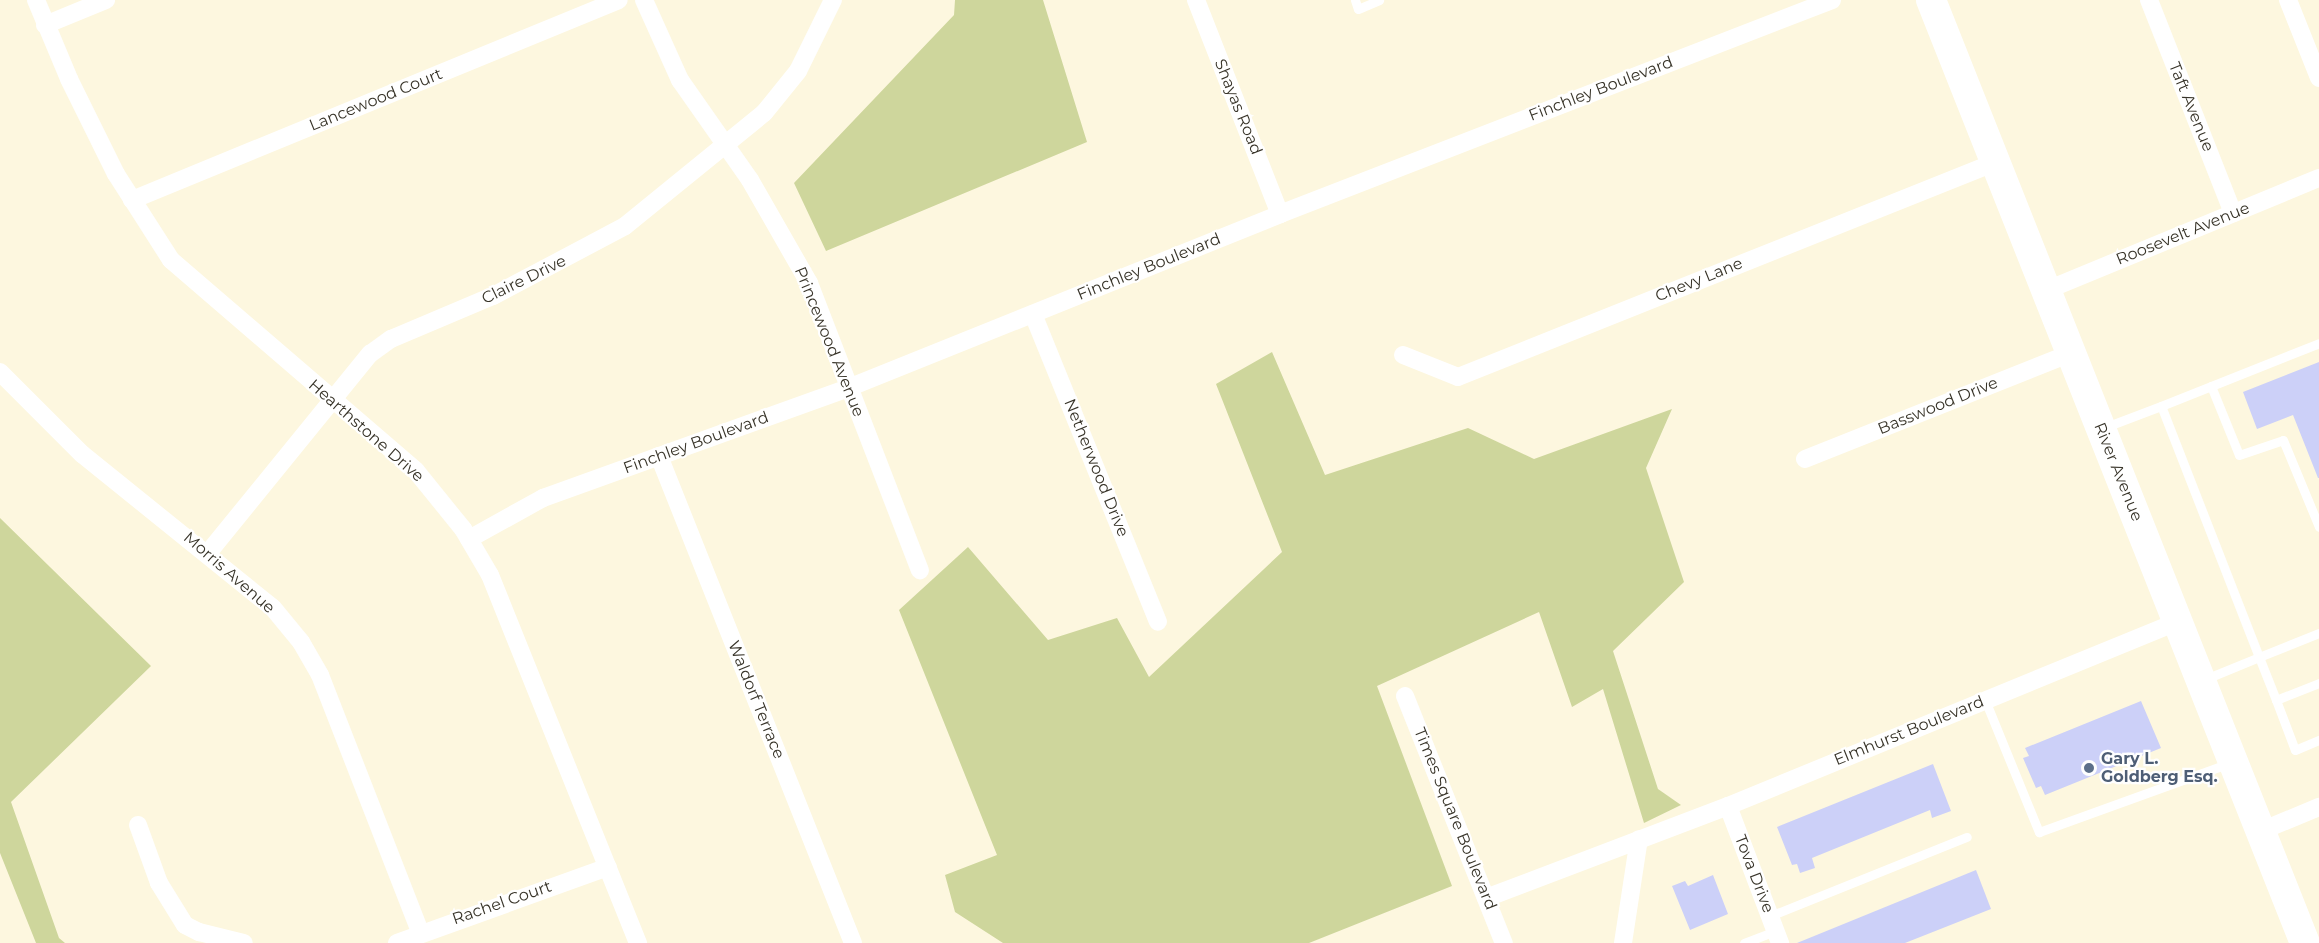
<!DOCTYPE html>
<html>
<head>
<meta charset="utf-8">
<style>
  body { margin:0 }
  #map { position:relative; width:2319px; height:943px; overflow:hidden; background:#fdf7df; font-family:Montserrat,sans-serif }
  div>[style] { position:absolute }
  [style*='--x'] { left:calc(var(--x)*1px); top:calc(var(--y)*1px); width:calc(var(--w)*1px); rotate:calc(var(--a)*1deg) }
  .green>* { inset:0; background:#ced69c }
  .building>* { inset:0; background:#ccd0f8 }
  .service>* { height:9px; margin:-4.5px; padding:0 4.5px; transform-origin:4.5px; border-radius:4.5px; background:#fff }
  .minor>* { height:18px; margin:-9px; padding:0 9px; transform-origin:9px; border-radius:9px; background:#fff }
  .trunk>* { height:30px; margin:-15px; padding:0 15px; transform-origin:15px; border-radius:15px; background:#fff }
  .dots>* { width:16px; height:16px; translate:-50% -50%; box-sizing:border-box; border:3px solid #fff; border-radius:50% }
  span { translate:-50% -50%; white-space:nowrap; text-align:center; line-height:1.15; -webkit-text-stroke:4.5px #fff; paint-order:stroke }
  .street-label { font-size:16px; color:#373328 }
  .service-label { font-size:16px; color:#4e5e75; font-weight:700 }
  .left { translate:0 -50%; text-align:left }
</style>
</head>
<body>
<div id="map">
  <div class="green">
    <i style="clip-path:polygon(955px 0,1043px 0,1087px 142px,826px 251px,794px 183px,954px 15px)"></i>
    <i style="clip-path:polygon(1272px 352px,1325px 475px,1468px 428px,1534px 459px,1672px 409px,1646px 468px,1684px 582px,1613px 651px,1658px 789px,1681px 805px,1644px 823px,1603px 689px,1572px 707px,1539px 612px,1377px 686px,1452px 886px,1309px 943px,1003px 943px,955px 912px,945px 875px,997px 855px,899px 610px,968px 547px,1048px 640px,1117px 618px,1149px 677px,1282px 552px,1216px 384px)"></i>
    <i style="clip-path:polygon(0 518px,151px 666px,11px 802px,59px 938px,65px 943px,36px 943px,0 853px)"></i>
  </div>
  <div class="building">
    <i style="clip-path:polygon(2319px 362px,2319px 478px,2318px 478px,2293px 415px,2257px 429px,2243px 392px)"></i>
    <i style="clip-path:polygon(2141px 701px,2161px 748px,2045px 795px,2041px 786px,2036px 788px,2023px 758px,2029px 756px,2025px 748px)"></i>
    <i style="clip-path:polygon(1933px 764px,1951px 811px,1932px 818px,1930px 810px,1812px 858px,1815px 868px,1800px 873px,1797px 864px,1792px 865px,1777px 827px)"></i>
    <i style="clip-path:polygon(1976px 870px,1991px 909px,1905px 943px,1797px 943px)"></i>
    <i style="clip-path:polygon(1713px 875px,1728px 914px,1690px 930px,1672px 886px,1685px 881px,1688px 886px)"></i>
  </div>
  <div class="service">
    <i style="--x:1355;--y:0;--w:9;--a:72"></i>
    <i style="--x:1358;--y:9;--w:23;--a:-23"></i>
    <i style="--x:2211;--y:386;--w:74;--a:67.9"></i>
    <i style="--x:2239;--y:455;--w:46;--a:-18.8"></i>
    <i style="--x:2283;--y:440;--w:94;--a:67.5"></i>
    <i style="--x:2103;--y:428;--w:62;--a:-20.8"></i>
    <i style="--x:2319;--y:633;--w:65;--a:158.2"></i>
    <i style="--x:2259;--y:657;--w:46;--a:68.4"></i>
    <i style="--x:2276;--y:700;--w:46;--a:-21.6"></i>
    <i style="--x:2203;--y:680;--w:61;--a:-22.3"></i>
    <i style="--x:2259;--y:657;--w:269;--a:-111.3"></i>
    <i style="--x:2161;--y:406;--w:170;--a:-21.7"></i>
    <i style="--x:1985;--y:700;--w:143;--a:67.8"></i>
    <i style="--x:2039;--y:832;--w:203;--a:-19.9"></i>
    <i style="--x:2276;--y:700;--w:53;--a:69.2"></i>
    <i style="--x:2295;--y:750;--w:26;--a:-23"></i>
    <i style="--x:1770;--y:916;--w:212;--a:-21.9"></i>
    <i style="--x:1744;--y:943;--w:33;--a:-21"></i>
  </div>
  <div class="minor">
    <i style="--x:36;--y:0;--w:86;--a:67.3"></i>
    <i style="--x:69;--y:79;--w:106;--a:63.7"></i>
    <i style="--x:116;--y:174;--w:102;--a:57.4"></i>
    <i style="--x:171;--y:260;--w:323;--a:40.7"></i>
    <i style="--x:416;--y:471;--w:75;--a:51"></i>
    <i style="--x:463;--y:529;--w:53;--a:59.6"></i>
    <i style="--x:490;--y:575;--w:397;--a:68.1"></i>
    <i style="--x:644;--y:0;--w:88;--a:65.8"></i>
    <i style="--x:680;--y:80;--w:122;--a:55"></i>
    <i style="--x:750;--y:180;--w:119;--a:60.2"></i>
    <i style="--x:809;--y:283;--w:308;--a:68.9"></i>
    <i style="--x:1196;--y:0;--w:230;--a:68.6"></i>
    <i style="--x:2149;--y:0;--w:229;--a:68.5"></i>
    <i style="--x:2288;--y:0;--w:84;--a:68.3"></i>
    <i style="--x:45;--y:25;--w:66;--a:-22.3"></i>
    <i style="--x:132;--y:200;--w:526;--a:-22.33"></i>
    <i style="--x:2047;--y:290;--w:294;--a:-22.4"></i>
    <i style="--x:1033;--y:314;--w:332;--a:67.9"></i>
    <i style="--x:1403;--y:355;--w:59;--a:21.8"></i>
    <i style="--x:1458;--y:377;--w:579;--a:-21.78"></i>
    <i style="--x:0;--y:372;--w:116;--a:45"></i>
    <i style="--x:82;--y:454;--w:245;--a:38.9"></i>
    <i style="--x:273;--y:608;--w:44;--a:50.5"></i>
    <i style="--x:301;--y:642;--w:38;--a:60"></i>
    <i style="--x:320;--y:675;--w:276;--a:68.7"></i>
    <i style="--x:659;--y:456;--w:524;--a:68.28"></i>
    <i style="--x:1805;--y:459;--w:286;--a:-21.7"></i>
    <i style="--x:469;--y:539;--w:85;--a:-29"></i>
    <i style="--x:543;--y:498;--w:324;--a:-19.8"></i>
    <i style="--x:848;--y:388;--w:466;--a:-21.9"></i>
    <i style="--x:1280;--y:214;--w:592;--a:-21.19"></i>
    <i style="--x:208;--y:553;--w:257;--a:-50.9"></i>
    <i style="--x:370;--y:354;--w:26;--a:-36"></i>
    <i style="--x:391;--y:339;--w:111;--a:-22.9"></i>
    <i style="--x:493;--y:296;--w:149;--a:-27.9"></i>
    <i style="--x:625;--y:226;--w:179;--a:-39.1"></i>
    <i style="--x:764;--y:113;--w:54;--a:-51"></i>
    <i style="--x:798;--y:71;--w:79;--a:-63.8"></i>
    <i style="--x:1405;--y:696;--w:266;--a:68.2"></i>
    <i style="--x:1728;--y:806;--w:147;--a:69.2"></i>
    <i style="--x:138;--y:825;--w:62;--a:70.1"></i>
    <i style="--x:159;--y:883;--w:49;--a:58.2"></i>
    <i style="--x:185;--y:925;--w:16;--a:27"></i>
    <i style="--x:199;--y:932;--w:46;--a:13.7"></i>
    <i style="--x:2261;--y:831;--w:63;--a:-22.5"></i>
    <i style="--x:1486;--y:898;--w:259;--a:-20.8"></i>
    <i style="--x:1728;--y:806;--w:487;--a:-22.3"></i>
    <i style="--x:397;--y:943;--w:224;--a:-19.8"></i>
    <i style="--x:1623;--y:943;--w:105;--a:-81.3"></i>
  </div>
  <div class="trunk">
    <i style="--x:1931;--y:0;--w:1014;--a:68.37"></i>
  </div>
  <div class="dots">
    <i style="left:2089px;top:768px;background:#5c6f8a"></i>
  </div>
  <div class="street-label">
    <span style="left:1601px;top:89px;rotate:-21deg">Finchley Boulevard</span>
    <span style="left:376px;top:100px;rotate:-22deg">Lancewood Court</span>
    <span style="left:1238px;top:107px;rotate:68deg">Shayas Road</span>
    <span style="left:2191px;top:107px;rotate:68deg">Taft Avenue</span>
    <span style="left:2183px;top:234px;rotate:-22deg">Roosevelt Avenue</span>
    <span style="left:1149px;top:267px;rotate:-22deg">Finchley Boulevard</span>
    <span style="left:524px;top:280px;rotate:-26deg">Claire Drive</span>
    <span style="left:1699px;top:280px;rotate:-22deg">Chevy Lane</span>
    <span style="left:829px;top:342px;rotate:68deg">Princewood Avenue</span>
    <span style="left:1938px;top:406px;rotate:-22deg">Basswood Drive</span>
    <span style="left:366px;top:431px;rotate:41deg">Hearthstone Drive</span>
    <span style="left:696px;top:443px;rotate:-20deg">Finchley Boulevard</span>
    <span style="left:1096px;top:468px;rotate:68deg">Netherwood Drive</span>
    <span style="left:2118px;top:472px;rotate:68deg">River Avenue</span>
    <span style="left:229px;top:573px;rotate:41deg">Morris Avenue</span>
    <span style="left:756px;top:700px;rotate:68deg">Waldorf Terrace</span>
    <span style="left:1909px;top:731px;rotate:-22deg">Elmhurst Boulevard</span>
    <span style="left:1455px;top:819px;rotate:68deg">Times Square Boulevard</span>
    <span style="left:1754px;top:874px;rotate:69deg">Tova Drive</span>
    <span style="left:502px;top:903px;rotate:-19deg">Rachel Court</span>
  </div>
  <div class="service-label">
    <span class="left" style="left:2101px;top:768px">Gary L.<br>Goldberg Esq.</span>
  </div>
</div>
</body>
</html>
